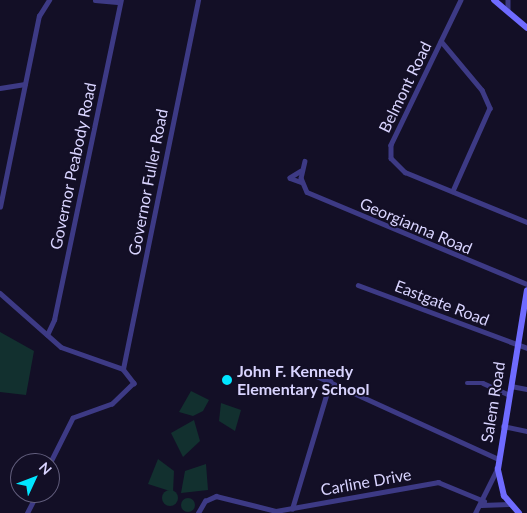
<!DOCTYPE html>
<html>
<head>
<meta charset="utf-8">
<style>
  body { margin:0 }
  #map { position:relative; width:527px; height:513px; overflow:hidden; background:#130f26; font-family:Lato,sans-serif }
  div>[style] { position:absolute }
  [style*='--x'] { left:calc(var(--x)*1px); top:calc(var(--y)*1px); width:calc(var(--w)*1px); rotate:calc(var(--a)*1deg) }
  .green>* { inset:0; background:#12302f }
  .round { border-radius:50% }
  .minor>* { height:4.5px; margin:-2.25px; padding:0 2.25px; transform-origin:2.25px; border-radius:2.25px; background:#3d3a85 }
  .tertiary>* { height:5px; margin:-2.5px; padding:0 2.5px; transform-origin:2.5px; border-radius:2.5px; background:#3d3a85 }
  .secondary>* { height:6px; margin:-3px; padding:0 3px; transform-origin:3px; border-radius:3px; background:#6f6bff }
  .dots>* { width:14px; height:14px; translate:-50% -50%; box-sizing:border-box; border:2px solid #130f26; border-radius:50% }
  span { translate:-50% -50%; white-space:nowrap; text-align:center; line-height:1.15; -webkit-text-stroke:4px #130f26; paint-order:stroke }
  .street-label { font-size:16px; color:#d9d4ff }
  .poi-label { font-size:16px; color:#d9d4ff; font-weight:700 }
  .left { translate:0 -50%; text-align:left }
  .north { position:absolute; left:10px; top:453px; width:50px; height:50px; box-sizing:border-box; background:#130f26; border:1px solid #625e7d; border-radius:50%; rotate:47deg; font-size:14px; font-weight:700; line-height:20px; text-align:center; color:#d9d4ff }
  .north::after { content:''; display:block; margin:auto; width:18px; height:22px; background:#00e5ff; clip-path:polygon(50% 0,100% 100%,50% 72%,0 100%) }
</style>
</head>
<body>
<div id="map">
  <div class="green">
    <i style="clip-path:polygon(0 332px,34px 351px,26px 395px,0 392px)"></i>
    <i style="clip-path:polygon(191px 391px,209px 400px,203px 411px,193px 416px,179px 412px)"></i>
    <i style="clip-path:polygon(221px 403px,241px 410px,235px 431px,219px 421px)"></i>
    <i style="clip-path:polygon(194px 420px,200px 441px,183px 457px,171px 433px)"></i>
    <i style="clip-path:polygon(158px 459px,174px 471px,173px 492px,148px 484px)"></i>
    <i style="clip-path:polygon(206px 464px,208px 490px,181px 493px,185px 471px)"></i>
    <i class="round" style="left:162px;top:490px;width:16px;height:16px"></i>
    <i class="round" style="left:181px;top:498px;width:14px;height:14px"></i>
  </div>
  <div class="minor">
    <i style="--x:95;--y:0;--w:25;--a:5"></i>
    <i style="--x:461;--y:0;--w:161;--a:115.8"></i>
    <i style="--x:391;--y:145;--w:13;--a:90"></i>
    <i style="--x:391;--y:158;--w:20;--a:45"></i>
    <i style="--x:405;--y:172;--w:132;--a:22.3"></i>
    <i style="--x:508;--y:0;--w:9;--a:90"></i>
    <i style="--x:441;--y:41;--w:64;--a:50.1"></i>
    <i style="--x:482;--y:90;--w:20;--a:66"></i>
    <i style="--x:490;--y:108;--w:91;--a:114"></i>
    <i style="--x:0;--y:88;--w:25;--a:-9"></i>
    <i style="--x:305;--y:161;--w:17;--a:103"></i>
    <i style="--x:301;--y:178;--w:15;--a:67"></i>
    <i style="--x:307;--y:192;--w:238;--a:22.7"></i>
    <i style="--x:301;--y:171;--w:13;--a:148"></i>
    <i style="--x:290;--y:178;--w:12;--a:20"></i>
    <i style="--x:0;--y:207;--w:195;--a:-78.5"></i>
    <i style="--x:39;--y:16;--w:19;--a:-58"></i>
    <i style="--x:358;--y:285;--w:180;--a:20.4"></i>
    <i style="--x:0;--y:293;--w:81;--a:41.5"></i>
    <i style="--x:61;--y:347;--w:66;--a:19.5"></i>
    <i style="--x:123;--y:369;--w:18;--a:52"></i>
    <i style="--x:134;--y:383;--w:30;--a:136"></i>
    <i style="--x:112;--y:404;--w:41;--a:160.3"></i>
    <i style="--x:73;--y:418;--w:51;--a:116.6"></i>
    <i style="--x:47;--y:335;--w:17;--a:-65"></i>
    <i style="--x:54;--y:320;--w:327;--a:-78.2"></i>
    <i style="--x:123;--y:369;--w:377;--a:-78.5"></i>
    <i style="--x:310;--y:373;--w:208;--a:24.5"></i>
    <i style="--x:467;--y:383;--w:16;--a:0"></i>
    <i style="--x:483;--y:383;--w:27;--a:24"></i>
    <i style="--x:511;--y:386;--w:16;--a:11"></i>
    <i style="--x:503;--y:426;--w:25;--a:12"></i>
    <i style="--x:292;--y:509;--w:133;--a:-73.3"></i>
    <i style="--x:27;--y:513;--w:22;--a:-63"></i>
    <i style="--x:198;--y:513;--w:14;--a:-60"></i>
    <i style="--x:205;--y:501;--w:12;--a:-24"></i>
    <i style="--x:216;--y:496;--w:62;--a:14"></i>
    <i style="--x:276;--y:511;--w:165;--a:-10.1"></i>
    <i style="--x:438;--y:482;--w:50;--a:22.4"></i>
  </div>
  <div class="tertiary">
    <i style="--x:481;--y:505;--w:29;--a:-2"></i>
    <i style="--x:475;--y:513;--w:49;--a:-63.4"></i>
  </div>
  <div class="secondary">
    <i style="--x:494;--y:0;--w:43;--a:40.3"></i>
    <i style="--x:519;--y:513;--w:23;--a:-131"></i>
    <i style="--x:504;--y:496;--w:28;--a:-103"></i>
    <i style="--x:498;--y:469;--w:181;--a:-80.8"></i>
  </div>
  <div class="dots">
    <i style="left:227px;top:380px;background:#00e5ff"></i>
  </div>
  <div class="street-label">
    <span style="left:405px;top:87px;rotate:-64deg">Belmont Road</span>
    <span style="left:73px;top:166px;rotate:-78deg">Governor Peabody Road</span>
    <span style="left:148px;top:182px;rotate:-79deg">Governor Fuller Road</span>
    <span style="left:416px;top:226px;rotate:23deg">Georgianna Road</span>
    <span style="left:442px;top:303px;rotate:21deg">Eastgate Road</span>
    <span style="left:493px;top:402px;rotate:-81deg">Salem Road</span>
    <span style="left:366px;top:482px;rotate:-10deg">Carline Drive</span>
  </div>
  <div class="poi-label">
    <span class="left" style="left:237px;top:380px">John F. Kennedy<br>Elementary School</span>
  </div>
  <div class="north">N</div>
</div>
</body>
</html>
